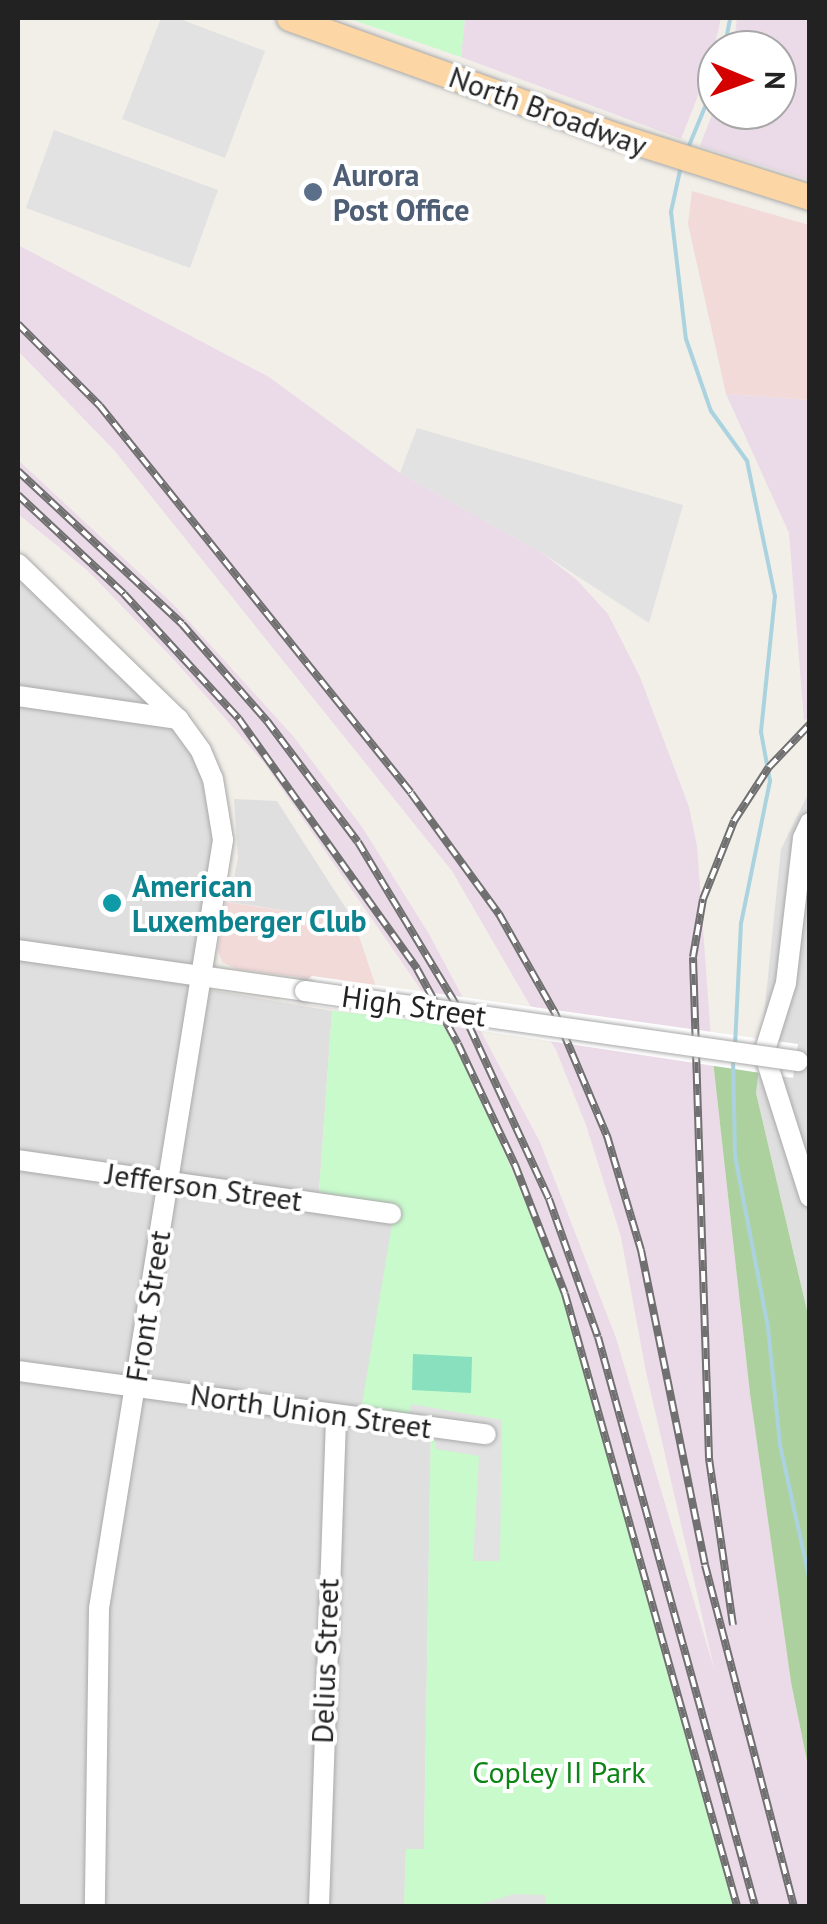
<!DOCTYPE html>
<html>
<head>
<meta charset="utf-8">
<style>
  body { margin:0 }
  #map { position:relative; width:827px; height:1924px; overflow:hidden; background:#f2efe9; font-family:"PT Sans",sans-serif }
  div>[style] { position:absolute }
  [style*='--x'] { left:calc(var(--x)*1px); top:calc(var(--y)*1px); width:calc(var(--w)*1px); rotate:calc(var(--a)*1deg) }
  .residential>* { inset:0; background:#e0dfdf }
  .commercial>* { inset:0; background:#f2dad9 }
  .industrial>* { inset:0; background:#ebdbe8 }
  .forest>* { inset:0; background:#add19e }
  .park>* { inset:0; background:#c8facc }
  .pitch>* { inset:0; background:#88e0be }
  .parking>* { inset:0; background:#e2e2e2 }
  .pier>* { inset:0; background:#fff }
  .stream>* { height:4px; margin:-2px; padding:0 2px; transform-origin:2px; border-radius:2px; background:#aad3df }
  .roads { filter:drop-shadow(0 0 2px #a9a9a9) drop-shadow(0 0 2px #a9a9a9) }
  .minor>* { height:20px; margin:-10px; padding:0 10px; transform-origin:10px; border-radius:10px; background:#fff }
  .major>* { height:25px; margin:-12.5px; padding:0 12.5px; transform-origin:12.5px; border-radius:12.5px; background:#fcd6a4 }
  .rail>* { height:8px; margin-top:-4px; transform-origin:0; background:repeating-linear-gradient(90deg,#fff 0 11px,#707070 0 22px); box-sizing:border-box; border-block:2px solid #707070 }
  .bridges { filter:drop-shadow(0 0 2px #a9a9a9) drop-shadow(0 0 2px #a9a9a9) }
  .minor-bridge>* { height:20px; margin:-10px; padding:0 10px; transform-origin:10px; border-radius:10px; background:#fff }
  .dots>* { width:28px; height:28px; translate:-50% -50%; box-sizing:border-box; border:5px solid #fff; border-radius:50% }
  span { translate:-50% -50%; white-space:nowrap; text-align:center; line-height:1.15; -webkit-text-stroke:8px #fff; paint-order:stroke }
  .street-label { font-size:30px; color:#222 }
  .service-label { font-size:30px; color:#4e5e75; font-weight:700 }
  .left { translate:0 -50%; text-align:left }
  .culture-label { font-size:30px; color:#0d838f; font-weight:700 }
  .park-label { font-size:30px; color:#0c8416 }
  .frame { position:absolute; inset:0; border:20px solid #222; pointer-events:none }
  .north { position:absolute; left:697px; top:30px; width:100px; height:100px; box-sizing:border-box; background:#fff; border:2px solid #a7a7a7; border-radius:50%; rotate:91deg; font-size:28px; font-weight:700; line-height:40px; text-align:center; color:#222 }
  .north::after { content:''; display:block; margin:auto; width:35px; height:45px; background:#d40000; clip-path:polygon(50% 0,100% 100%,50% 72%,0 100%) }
</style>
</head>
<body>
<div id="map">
  <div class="residential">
    <i style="clip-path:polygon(18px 552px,180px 711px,205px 772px,217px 829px,188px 986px,332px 1011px,319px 1192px,396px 1206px,431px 1421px,424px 1850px,406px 1850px,404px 1906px,18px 1906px)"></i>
    <i style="clip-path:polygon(809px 792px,809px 1319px,756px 1093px,781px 849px)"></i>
    <i style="clip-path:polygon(234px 799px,277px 801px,354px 921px,229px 902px,238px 858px)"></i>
  </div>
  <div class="commercial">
    <i style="clip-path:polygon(692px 191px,809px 225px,809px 400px,726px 394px,688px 224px)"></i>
    <i style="clip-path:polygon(226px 902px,354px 921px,376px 987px,237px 969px,222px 962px,218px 950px)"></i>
  </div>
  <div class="industrial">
    <i style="clip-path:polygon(465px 18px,721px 18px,711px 62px,681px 139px,461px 57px)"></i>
    <i style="clip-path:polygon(737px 18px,809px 18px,809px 180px,700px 146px,717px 101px,717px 110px,777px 110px,777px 50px,733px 50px)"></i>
    <i style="clip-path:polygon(18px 245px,269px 377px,400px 473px,542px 553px,577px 580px,608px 614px,640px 677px,689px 807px,697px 846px,712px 1053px,750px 1394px,791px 1682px,809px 1771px,809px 1906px,733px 1906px,578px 1343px,521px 1189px,444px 1023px,264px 763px,177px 663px,87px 570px,18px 514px,18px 460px,174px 605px,293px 736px,362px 827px,429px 934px,540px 1142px,616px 1338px,715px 1672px,646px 1372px,621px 1237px,586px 1125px,556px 1050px,452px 871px,114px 450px,18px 351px)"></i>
    <i style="clip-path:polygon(726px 394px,809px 400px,810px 716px,804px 721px,789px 533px)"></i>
  </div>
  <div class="forest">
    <i style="clip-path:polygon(713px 1061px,759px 1068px,756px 1093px,809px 1319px,809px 1771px,791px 1682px,750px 1394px)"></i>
  </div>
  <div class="park">
    <i style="clip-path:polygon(347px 18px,465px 18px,461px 57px)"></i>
    <i style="clip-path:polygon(332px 1011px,444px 1023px,489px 1117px,551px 1262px,578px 1343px,733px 1906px,404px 1906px,406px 1849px,424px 1849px,431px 1422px,361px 1410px,395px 1206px,319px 1192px)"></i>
  </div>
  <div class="pitch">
    <i style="clip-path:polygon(413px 1354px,472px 1357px,471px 1393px,412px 1390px)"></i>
  </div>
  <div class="parking">
    <i style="clip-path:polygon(161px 18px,177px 18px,265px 51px,225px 158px,122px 119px)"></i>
    <i style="clip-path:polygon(54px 130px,218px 190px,190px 268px,26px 208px)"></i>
    <i style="clip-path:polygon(417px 428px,683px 505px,649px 623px,542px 553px,400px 473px)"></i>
    <i style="clip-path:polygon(411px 1404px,502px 1420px,500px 1561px,473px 1561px,479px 1456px,436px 1449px,436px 1439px,407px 1435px)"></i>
    <i style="clip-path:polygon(514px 1894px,546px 1895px,545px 1906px,475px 1906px)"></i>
  </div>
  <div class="pier">
    <i style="clip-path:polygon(312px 976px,798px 1044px,793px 1078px,278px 1000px)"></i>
  </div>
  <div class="stream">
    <i style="--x:724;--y:50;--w:33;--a:-79"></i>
    <i style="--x:688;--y:148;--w:76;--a:-67.5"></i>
    <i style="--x:681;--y:166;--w:47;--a:102.3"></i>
    <i style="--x:671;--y:212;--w:128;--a:83.3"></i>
    <i style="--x:686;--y:339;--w:76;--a:70.9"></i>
    <i style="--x:711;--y:411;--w:62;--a:54.2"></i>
    <i style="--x:747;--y:461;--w:138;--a:78.3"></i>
    <i style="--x:775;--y:596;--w:137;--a:95.9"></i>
    <i style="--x:761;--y:732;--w:50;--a:79.6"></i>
    <i style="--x:770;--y:781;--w:145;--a:101.5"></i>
    <i style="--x:741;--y:923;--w:121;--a:92.8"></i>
    <i style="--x:733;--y:1059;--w:97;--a:88.8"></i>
    <i style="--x:735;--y:1156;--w:175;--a:79.1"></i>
    <i style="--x:768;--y:1328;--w:118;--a:84.1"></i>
    <i style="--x:780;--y:1445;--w:139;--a:77.6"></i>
  </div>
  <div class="roads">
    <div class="minor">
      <i style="--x:18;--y:564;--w:223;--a:44.1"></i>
      <i style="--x:178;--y:719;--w:39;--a:54"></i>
      <i style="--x:201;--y:751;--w:30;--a:67"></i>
      <i style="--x:213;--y:779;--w:62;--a:80.7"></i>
      <i style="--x:223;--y:840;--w:778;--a:99.17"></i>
      <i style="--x:99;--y:1608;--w:298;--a:90.8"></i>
      <i style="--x:18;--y:696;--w:162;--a:8.2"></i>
      <i style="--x:810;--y:823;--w:17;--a:115"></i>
      <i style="--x:803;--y:838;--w:146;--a:96.7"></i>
      <i style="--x:786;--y:983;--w:73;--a:107.4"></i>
      <i style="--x:764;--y:1053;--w:151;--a:72.3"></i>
      <i style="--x:18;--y:950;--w:290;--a:8.1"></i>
      <i style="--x:18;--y:1160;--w:377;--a:8.2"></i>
      <i style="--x:18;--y:1371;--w:472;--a:7.7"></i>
      <i style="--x:319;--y:1906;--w:491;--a:-88"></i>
    </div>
    <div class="major">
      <i style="--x:289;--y:18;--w:345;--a:19.8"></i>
      <i style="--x:614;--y:135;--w:206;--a:17.6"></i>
    </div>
  </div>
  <div class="rail">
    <i style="--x:18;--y:324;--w:116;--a:45"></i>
    <i style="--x:100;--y:406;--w:496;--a:51.2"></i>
    <i style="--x:411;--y:793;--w:150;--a:54"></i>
    <i style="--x:499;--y:914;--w:114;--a:60.5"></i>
    <i style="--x:555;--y:1013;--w:134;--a:67.1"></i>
    <i style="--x:607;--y:1136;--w:119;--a:73.4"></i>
    <i style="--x:641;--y:1250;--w:321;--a:78.5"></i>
    <i style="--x:705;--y:1565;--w:352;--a:75.4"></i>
    <i style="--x:18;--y:471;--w:224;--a:43"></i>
    <i style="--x:182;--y:624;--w:129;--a:48.8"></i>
    <i style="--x:267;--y:721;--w:151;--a:53.1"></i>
    <i style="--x:358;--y:842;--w:217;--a:58.9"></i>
    <i style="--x:470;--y:1028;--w:188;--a:65.2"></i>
    <i style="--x:549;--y:1199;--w:146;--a:70.5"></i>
    <i style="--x:598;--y:1337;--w:590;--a:74.57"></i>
    <i style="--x:18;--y:495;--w:145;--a:43"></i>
    <i style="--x:124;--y:594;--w:170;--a:47.4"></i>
    <i style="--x:239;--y:719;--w:307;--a:54.5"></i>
    <i style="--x:417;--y:969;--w:85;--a:61.3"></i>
    <i style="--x:458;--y:1044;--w:134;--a:64.8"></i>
    <i style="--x:515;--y:1165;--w:138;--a:68.8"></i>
    <i style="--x:565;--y:1294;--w:636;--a:74.3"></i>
    <i style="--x:733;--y:1625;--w:169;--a:-98.2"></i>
    <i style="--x:709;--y:1458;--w:501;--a:-91.83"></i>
    <i style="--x:693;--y:957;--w:59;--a:-80.2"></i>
    <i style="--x:703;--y:899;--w:84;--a:-68.3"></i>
    <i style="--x:734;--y:821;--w:64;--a:-57.1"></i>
    <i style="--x:769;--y:767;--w:59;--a:-46.4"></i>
  </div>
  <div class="bridges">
    <div class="minor-bridge">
      <i style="--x:305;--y:991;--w:498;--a:8.1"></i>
    </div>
  </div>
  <div class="dots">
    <i style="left:313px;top:192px;background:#5c6f8a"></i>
    <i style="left:112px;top:903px;background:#0f9aa8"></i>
  </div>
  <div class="street-label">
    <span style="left:548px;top:111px;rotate:20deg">North Broadway</span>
    <span style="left:414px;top:1006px;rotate:8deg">High Street</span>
    <span style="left:204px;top:1187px;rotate:8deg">Jefferson Street</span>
    <span style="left:148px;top:1306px;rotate:-81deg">Front Street</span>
    <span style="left:311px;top:1411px;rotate:8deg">North Union Street</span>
    <span style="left:325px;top:1661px;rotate:-88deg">Delius Street</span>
  </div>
  <div class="service-label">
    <span class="left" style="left:333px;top:192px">Aurora<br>Post Office</span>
  </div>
  <div class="culture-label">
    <span class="left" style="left:132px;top:903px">American<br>Luxemberger Club</span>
  </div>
  <div class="park-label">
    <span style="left:559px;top:1772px">Copley II Park</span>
  </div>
  <div class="frame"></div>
  <div class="north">N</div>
</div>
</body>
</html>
